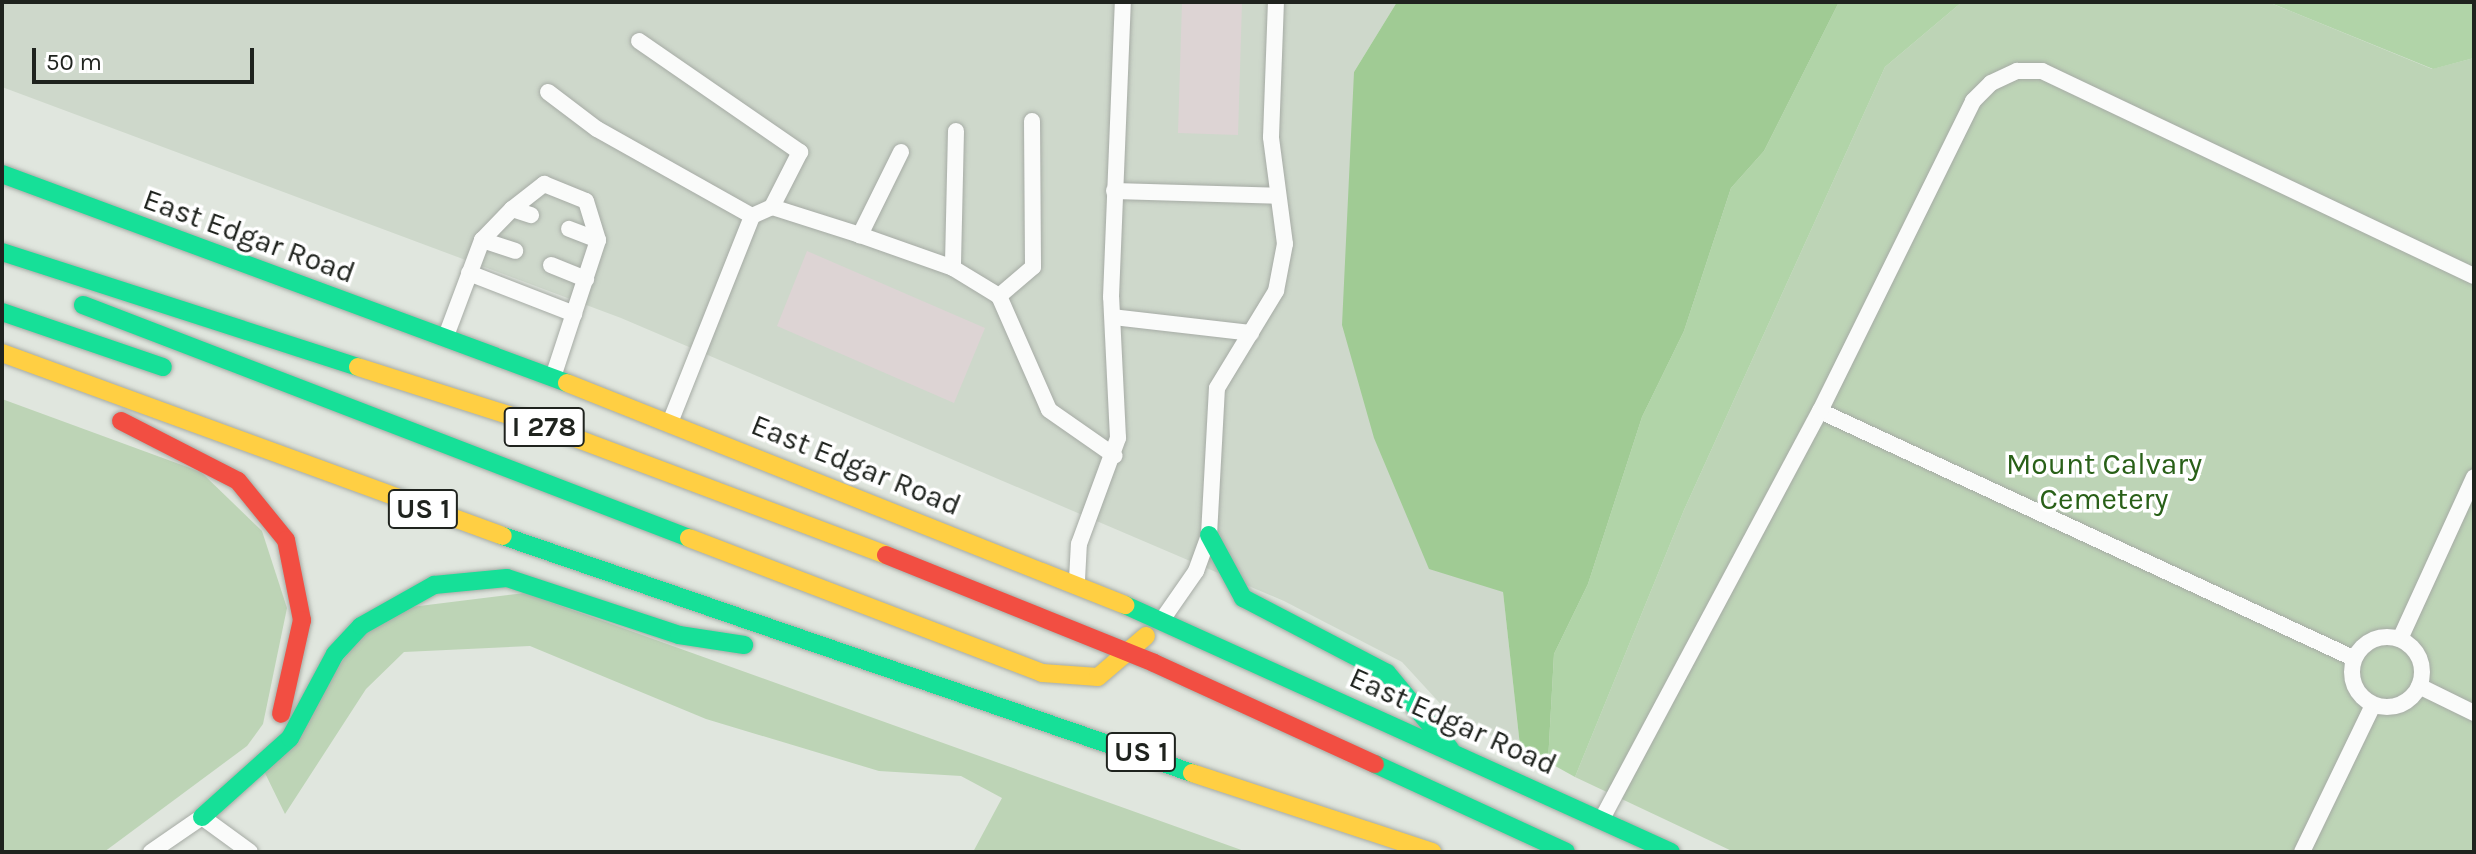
<!DOCTYPE html>
<html>
<head>
<meta charset="utf-8">
<style>
  body { margin:0 }
  #map { position:relative; width:2476px; height:854px; overflow:hidden; background:#e0e6de; font-family:Karla,sans-serif }
  div>[style] { position:absolute }
  [style*='--x'] { left:calc(var(--x)*1px); top:calc(var(--y)*1px); width:calc(var(--w)*1px); rotate:calc(var(--a)*1deg) }
  .built>* { inset:0; background:#ced8cb }
  .green>* { inset:0; background:#bdd4b6 }
  .forest>* { inset:0; background:#b1d4a8 }
  .water>* { inset:0; background:#a0cb94 }
  .building>* { inset:0; background:#ddd4d4 }
  .roads { filter:drop-shadow(0 0 2px #a6aba5) drop-shadow(0 0 2px #a6aba5) }
  .lane>* { height:16px; margin:-8px; padding:0 8px; transform-origin:8px; border-radius:8px; background:#fafbfa }
  .lane>.ring { margin:-8px; padding:0; box-sizing:content-box; background:none; border:16px solid #fafbfa; border-radius:50% }
  .fast>* { height:18px; margin:-9px; padding:0 9px; transform-origin:9px; border-radius:9px; background:#16e098 }
  .slow>* { height:18px; margin:-9px; padding:0 9px; transform-origin:9px; border-radius:9px; background:#ffcf43 }
  .jam>* { height:18px; margin:-9px; padding:0 9px; transform-origin:9px; border-radius:9px; background:#f24e42 }
  span { translate:-50% -50%; white-space:nowrap; text-align:center; line-height:1.15; -webkit-text-stroke:7px #fff; paint-order:stroke }
  .shield-label span { padding:2px 6px; background:#fff; border:2px solid; border-radius:6px; -webkit-text-stroke-width:0 }
  .shield-label { font-size:28px; color:#1f231e; font-weight:700 }
  .street-label { font-size:30px; color:#1f231e }
  .park-label { font-size:30px; color:#296018 }
  .frame { position:absolute; inset:0; border:4px solid #1f231e; pointer-events:none }
  .scale { position:absolute; left:32px; top:48px; width:222px; height:36px; box-sizing:border-box; border:4px solid #1f231e; border-top:0; padding-left:10px; font-size:24px; line-height:28px; white-space:nowrap; color:#1f231e; -webkit-text-stroke:6px #fff; paint-order:stroke }
</style>
</head>
<body>
<div id="map">
  <div class="built">
    <i style="clip-path:polygon(2px 2px,1397px 2px,1354px 72px,1503px 592px,1520px 746px,1459px 724px,1402px 662px,1284px 601px,621px 318px,2px 87px)"></i>
  </div>
  <div class="green">
    <i style="clip-path:polygon(1962px 2px,2268px 2px,2432px 69px,2474px 58px,2474px 852px,1734px 852px,1575px 777px,1684px 510px,1885px 67px)"></i>
    <i style="clip-path:polygon(2px 399px,201px 472px,262px 531px,287px 608px,263px 724px,247px 746px,104px 852px,2px 852px)"></i>
    <i style="clip-path:polygon(525px 593px,1247px 852px,973px 852px,1002px 798px,961px 776px,879px 771px,706px 719px,530px 646px,404px 652px,366px 689px,285px 814px,263px 769px,379px 611px)"></i>
  </div>
  <div class="forest">
    <i style="clip-path:polygon(1839px 2px,1962px 2px,1885px 67px,1684px 510px,1575px 777px,1548px 762px,1554px 654px,1588px 584px,1642px 417px,1684px 331px,1731px 188px,1764px 151px)"></i>
    <i style="clip-path:polygon(2268px 2px,2474px 2px,2474px 58px,2433px 69px)"></i>
  </div>
  <div class="water">
    <i style="clip-path:polygon(1397px 2px,1839px 2px,1764px 151px,1731px 188px,1684px 331px,1642px 417px,1588px 584px,1554px 654px,1548px 762px,1520px 746px,1503px 592px,1429px 569px,1374px 438px,1342px 325px,1354px 72px)"></i>
  </div>
  <div class="building">
    <i style="clip-path:polygon(1182px 2px,1242px 2px,1238px 135px,1178px 133px)"></i>
    <i style="clip-path:polygon(807px 251px,985px 328px,954px 403px,777px 326px)"></i>
  </div>
  <div class="roads">
    <div class="lane">
      <i style="--x:639;--y:41;--w:196;--a:34.6"></i>
      <i style="--x:800;--y:152;--w:62;--a:117"></i>
      <i style="--x:548;--y:92;--w:61;--a:37.1"></i>
      <i style="--x:597;--y:129;--w:178;--a:29.3"></i>
      <i style="--x:1032;--y:121;--w:146;--a:89.6"></i>
      <i style="--x:1033;--y:267;--w:45;--a:139.5"></i>
      <i style="--x:999;--y:296;--w:124;--a:66.3"></i>
      <i style="--x:1049;--y:410;--w:80;--a:34.9"></i>
      <i style="--x:956;--y:131;--w:137;--a:91.3"></i>
      <i style="--x:953;--y:268;--w:54;--a:31.3"></i>
      <i style="--x:901;--y:152;--w:93;--a:116.3"></i>
      <i style="--x:860;--y:235;--w:99;--a:19.5"></i>
      <i style="--x:1114;--y:191;--w:164;--a:1.7"></i>
      <i style="--x:512;--y:209;--w:41;--a:-38"></i>
      <i style="--x:544;--y:184;--w:45;--a:22"></i>
      <i style="--x:586;--y:201;--w:41;--a:72.9"></i>
      <i style="--x:482;--y:240;--w:35;--a:18"></i>
      <i style="--x:551;--y:265;--w:38;--a:22"></i>
      <i style="--x:469;--y:273;--w:113;--a:21.3"></i>
      <i style="--x:1113;--y:317;--w:139;--a:6.6"></i>
      <i style="--x:446;--y:336;--w:103;--a:-69.4"></i>
      <i style="--x:482;--y:240;--w:43;--a:-45.9"></i>
      <i style="--x:512;--y:209;--w:20;--a:18"></i>
      <i style="--x:553;--y:377;--w:144;--a:-71.8"></i>
      <i style="--x:598;--y:240;--w:31;--a:-159"></i>
      <i style="--x:1820;--y:411;--w:587;--a:24.86"></i>
      <i style="--x:671;--y:420;--w:219;--a:-68.3"></i>
      <i style="--x:752;--y:216;--w:22;--a:-24"></i>
      <i style="--x:772;--y:207;--w:92;--a:17.7"></i>
      <i style="--x:1077;--y:580;--w:36;--a:-87"></i>
      <i style="--x:1079;--y:544;--w:113;--a:-69.8"></i>
      <i style="--x:1118;--y:438;--w:141;--a:-92.8"></i>
      <i style="--x:1111;--y:297;--w:295;--a:-87.7"></i>
      <i style="--x:1162;--y:620;--w:60;--a:-55.2"></i>
      <i style="--x:1196;--y:571;--w:38;--a:-70"></i>
      <i style="--x:1209;--y:535;--w:147;--a:-86.9"></i>
      <i style="--x:1217;--y:388;--w:114;--a:-58.7"></i>
      <i style="--x:1276;--y:291;--w:48;--a:-79.2"></i>
      <i style="--x:1285;--y:244;--w:108;--a:-97.5"></i>
      <i style="--x:1271;--y:137;--w:135;--a:-87.9"></i>
      <i class="ring" style="left:2352px;top:637px;width:54px;height:54px"></i>
      <i style="--x:2400;--y:639;--w:178;--a:-65.4"></i>
      <i style="--x:2419;--y:686;--w:61;--a:26.1"></i>
      <i style="--x:1603;--y:817;--w:460;--a:-61.9"></i>
      <i style="--x:1820;--y:411;--w:346;--a:-63.7"></i>
      <i style="--x:1973;--y:101;--w:25;--a:-45"></i>
      <i style="--x:1991;--y:83;--w:29;--a:-25"></i>
      <i style="--x:2017;--y:71;--w:25;--a:0"></i>
      <i style="--x:2042;--y:71;--w:478;--a:25.4"></i>
      <i style="--x:151;--y:852;--w:62;--a:-34.5"></i>
      <i style="--x:202;--y:817;--w:59;--a:36.1"></i>
      <i style="--x:2302;--y:852;--w:163;--a:-64.2"></i>
    </div>
    <div class="fast">
      <i style="--x:2;--y:174;--w:602;--a:20.3"></i>
      <i style="--x:2;--y:252;--w:374;--a:17.9"></i>
      <i style="--x:83;--y:305;--w:649;--a:21.03"></i>
      <i style="--x:2;--y:312;--w:170;--a:18.9"></i>
      <i style="--x:1209;--y:535;--w:72;--a:61.6"></i>
      <i style="--x:1243;--y:598;--w:162;--a:27.5"></i>
      <i style="--x:1387;--y:673;--w:99;--a:50.3"></i>
      <i style="--x:503;--y:536;--w:729;--a:18.98"></i>
      <i style="--x:1125;--y:605;--w:599;--a:24.34"></i>
      <i style="--x:1375;--y:764;--w:210;--a:24.7"></i>
      <i style="--x:202;--y:817;--w:118;--a:-41.9"></i>
      <i style="--x:290;--y:738;--w:95;--a:-61.8"></i>
      <i style="--x:335;--y:654;--w:38;--a:-47"></i>
      <i style="--x:361;--y:626;--w:84;--a:-29.3"></i>
      <i style="--x:434;--y:585;--w:73;--a:-5.5"></i>
      <i style="--x:507;--y:578;--w:181;--a:18.3"></i>
      <i style="--x:679;--y:635;--w:66;--a:8.7"></i>
    </div>
    <div class="slow">
      <i style="--x:2;--y:353;--w:533;--a:20.07"></i>
      <i style="--x:358;--y:367;--w:197;--a:17.7"></i>
      <i style="--x:546;--y:427;--w:363;--a:20.6"></i>
      <i style="--x:567;--y:383;--w:601;--a:21.7"></i>
      <i style="--x:689;--y:538;--w:378;--a:20.9"></i>
      <i style="--x:1042;--y:673;--w:56;--a:4.1"></i>
      <i style="--x:1098;--y:677;--w:63;--a:-40.5"></i>
      <i style="--x:1192;--y:773;--w:253;--a:18.2"></i>
    </div>
    <div class="jam">
      <i style="--x:121;--y:421;--w:131;--a:27.1"></i>
      <i style="--x:238;--y:481;--w:76;--a:50.9"></i>
      <i style="--x:286;--y:540;--w:82;--a:78.7"></i>
      <i style="--x:302;--y:620;--w:96;--a:102.6"></i>
      <i style="--x:886;--y:555;--w:289;--a:21.9"></i>
      <i style="--x:1154;--y:663;--w:243;--a:24.6"></i>
    </div>
  </div>
  <div class="shield-label">
    <span style="left:544px;top:427px">I 278</span>
    <span style="left:423px;top:509px">US 1</span>
    <span style="left:1141px;top:752px">US 1</span>
  </div>
  <div class="street-label">
    <span style="left:249px;top:236px;rotate:20deg">East Edgar Road</span>
    <span style="left:856px;top:465px;rotate:22deg">East Edgar Road</span>
    <span style="left:1453px;top:721px;rotate:24deg">East Edgar Road</span>
  </div>
  <div class="park-label">
    <span style="left:2104px;top:481px">Mount Calvary<br>Cemetery</span>
  </div>
  <div class="frame"></div>
  <div class="scale">50 m</div>
</div>
</body>
</html>
